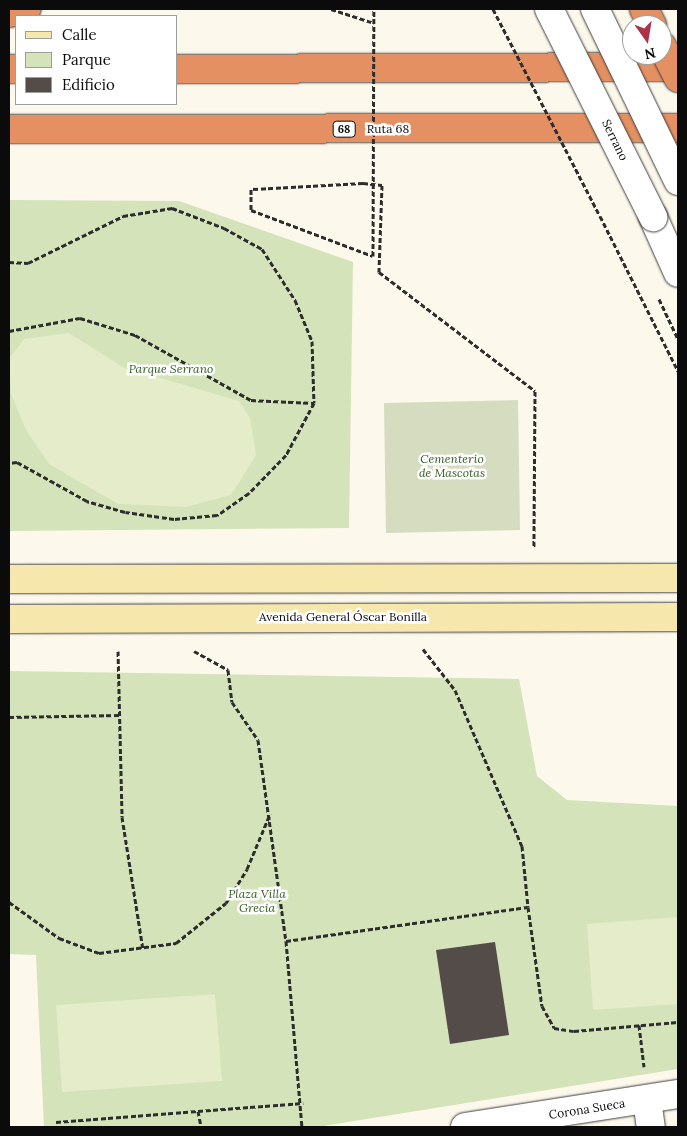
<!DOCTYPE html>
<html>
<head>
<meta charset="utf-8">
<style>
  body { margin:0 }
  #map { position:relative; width:687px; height:1136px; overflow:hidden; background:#fdf8ec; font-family:Lora,serif }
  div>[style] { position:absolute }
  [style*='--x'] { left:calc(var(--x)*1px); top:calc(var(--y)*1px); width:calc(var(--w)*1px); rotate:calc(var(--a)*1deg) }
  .green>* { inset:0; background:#d4e3b9 }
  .cemetery>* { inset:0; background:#d6dcc0 }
  .pitch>* { inset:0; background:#e4ecca }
  .building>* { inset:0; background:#534c49 }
  .path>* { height:3px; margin-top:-1.5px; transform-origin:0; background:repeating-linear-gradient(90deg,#2d2d2d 0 5px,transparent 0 7.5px) }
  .roads { filter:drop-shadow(0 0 1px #3e3e3e) drop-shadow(0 0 1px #3e3e3e) }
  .minor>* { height:28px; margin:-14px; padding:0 14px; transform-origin:14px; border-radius:14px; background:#fff }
  .tertiary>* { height:28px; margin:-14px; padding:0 14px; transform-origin:14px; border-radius:14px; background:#fff }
  .secondary>* { height:28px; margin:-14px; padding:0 14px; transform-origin:14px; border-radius:14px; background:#f6e7ad }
  .motorway>* { height:28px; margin:-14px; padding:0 14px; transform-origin:14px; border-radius:14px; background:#e59062 }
  .path-bridge>* { height:3px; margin-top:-1.5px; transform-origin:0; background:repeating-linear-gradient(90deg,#2d2d2d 0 5px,transparent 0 7.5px) }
  .bridges { filter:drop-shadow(0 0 1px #3e3e3e) drop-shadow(0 0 1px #3e3e3e) }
  .tertiary-bridge>* { height:28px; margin:-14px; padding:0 14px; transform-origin:14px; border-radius:14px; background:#fff }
  .motorway-bridge>* { height:28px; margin:-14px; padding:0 14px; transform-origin:14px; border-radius:14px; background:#e59062 }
  span { translate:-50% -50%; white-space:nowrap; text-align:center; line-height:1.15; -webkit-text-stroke:5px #fff; paint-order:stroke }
  .shield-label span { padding:1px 4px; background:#fff; border:1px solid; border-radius:4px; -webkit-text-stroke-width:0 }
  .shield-label { font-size:11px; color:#0b0b0b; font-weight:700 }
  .street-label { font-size:12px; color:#0b0b0b }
  .park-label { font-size:12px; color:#355c23; font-style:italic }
  .frame { position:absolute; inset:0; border:10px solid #0b0b0b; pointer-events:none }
  .legend { position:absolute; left:15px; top:15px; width:162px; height:90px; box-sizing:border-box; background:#fff; border:1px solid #9d9d9d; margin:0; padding:6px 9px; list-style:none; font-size:15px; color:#0b0b0b }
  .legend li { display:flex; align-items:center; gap:10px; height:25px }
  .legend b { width:25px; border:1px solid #9d9d9d }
  .north { position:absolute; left:622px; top:15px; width:50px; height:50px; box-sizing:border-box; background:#fff; border:1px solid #9d9d9d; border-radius:50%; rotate:167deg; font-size:14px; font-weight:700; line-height:20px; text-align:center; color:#0b0b0b }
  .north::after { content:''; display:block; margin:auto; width:18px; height:22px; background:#ac3345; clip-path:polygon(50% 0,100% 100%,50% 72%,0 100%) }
</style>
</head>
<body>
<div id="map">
  <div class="green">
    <i style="clip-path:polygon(9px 200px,179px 201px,353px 262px,349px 528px,9px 531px)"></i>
    <i style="clip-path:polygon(9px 671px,519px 679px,537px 776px,567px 800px,678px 806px,678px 1069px,317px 1127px,44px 1127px,36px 955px,9px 954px)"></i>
  </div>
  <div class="cemetery">
    <i style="clip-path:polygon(518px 400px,520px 530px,386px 533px,384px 403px)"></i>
  </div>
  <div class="pitch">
    <i style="clip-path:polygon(69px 333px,123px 367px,239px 401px,250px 418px,256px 455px,231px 495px,186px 507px,118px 504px,49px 464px,26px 430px,11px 394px,9px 359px,24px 339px)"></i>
    <i style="clip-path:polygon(678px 917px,678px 1004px,593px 1010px,587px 924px)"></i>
    <i style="clip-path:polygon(215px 994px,222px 1081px,62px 1092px,56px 1005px)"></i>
  </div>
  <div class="building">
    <i style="clip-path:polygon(495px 942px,509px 1035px,450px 1044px,436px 950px)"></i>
  </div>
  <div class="path">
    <i style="--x:331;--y:9;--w:45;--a:18"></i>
    <i style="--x:363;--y:183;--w:19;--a:6"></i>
    <i style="--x:382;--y:185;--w:87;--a:92"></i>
    <i style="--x:379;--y:272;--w:196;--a:37.3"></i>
    <i style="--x:535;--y:391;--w:157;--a:90.4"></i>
    <i style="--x:600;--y:216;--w:174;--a:63.3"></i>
    <i style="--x:9;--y:262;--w:19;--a:3"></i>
    <i style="--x:28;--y:263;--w:106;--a:-26.3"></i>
    <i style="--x:123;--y:216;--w:50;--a:-9.3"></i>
    <i style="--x:172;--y:208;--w:56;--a:21"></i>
    <i style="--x:224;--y:228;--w:43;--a:28.9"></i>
    <i style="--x:262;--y:249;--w:61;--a:57.1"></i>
    <i style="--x:295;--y:300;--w:44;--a:67.5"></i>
    <i style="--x:312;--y:341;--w:62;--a:88.2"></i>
    <i style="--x:314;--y:403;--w:59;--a:118.3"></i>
    <i style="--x:286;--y:455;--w:53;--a:134.2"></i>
    <i style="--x:249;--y:493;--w:39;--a:145"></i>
    <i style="--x:217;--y:515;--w:43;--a:174.7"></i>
    <i style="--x:174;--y:519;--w:49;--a:-171.9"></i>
    <i style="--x:125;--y:512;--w:40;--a:-164"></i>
    <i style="--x:87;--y:501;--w:80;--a:-150.9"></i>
    <i style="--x:17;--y:462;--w:8;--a:173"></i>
    <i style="--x:659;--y:299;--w:44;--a:64.6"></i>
    <i style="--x:9;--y:331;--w:72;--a:-10.4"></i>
    <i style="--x:80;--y:318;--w:58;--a:17.2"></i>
    <i style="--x:135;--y:335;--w:133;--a:29.3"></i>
    <i style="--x:251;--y:400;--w:63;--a:2.7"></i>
    <i style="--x:423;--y:649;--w:52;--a:52"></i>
    <i style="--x:455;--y:690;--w:170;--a:66.8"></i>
    <i style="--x:522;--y:846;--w:61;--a:84.4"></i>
    <i style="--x:118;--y:651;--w:166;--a:88.6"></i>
    <i style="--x:122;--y:817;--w:135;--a:81"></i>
    <i style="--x:194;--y:651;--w:39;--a:29"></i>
    <i style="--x:228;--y:670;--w:32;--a:83"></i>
    <i style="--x:232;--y:702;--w:46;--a:55.6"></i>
    <i style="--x:258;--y:740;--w:203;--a:82.1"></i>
    <i style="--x:286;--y:941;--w:187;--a:85.1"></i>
    <i style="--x:9;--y:717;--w:111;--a:-1"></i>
    <i style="--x:9;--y:902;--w:62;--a:35.8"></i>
    <i style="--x:59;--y:938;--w:43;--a:20.6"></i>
    <i style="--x:99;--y:953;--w:78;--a:-7.4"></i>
    <i style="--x:176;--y:943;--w:64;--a:-38.7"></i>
    <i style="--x:226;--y:903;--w:40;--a:-58"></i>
    <i style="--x:247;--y:869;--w:60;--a:-67.3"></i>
    <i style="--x:286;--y:941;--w:244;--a:-8"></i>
    <i style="--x:528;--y:907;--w:100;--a:82"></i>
    <i style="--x:542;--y:1006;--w:25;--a:61"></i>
    <i style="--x:554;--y:1028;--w:20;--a:9"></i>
    <i style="--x:574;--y:1031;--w:104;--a:-4.9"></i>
    <i style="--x:639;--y:1025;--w:42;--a:83.2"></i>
    <i style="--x:198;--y:1111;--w:16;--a:79"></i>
    <i style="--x:56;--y:1122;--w:248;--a:-4.4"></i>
  </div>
  <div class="roads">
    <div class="minor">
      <i style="--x:647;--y:1100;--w:27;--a:82"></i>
    </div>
    <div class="tertiary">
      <i style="--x:653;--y:217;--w:61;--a:65.9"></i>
      <i style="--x:465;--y:1127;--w:216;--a:-8.8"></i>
    </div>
    <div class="secondary">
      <i style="--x:9;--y:579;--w:669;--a:-0.09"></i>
      <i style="--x:9;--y:619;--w:669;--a:-0.17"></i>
    </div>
    <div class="motorway">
      <i style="--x:644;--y:9;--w:18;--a:63"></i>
      <i style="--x:9;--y:13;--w:18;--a:-13"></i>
      <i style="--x:9;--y:69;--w:7;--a:0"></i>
      <i style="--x:176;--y:69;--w:502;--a:-0.23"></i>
      <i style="--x:9;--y:129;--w:669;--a:-0.09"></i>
    </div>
  </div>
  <div class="path-bridge">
    <i style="--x:493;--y:9;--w:233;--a:62.7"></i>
    <i style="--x:363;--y:183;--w:112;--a:176.9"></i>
    <i style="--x:251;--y:189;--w:21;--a:90"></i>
    <i style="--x:251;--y:210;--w:130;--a:20.7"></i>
    <i style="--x:373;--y:256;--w:247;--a:-89.8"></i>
  </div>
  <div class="bridges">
    <div class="tertiary-bridge">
      <i style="--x:549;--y:9;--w:233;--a:63.4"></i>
      <i style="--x:595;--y:9;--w:191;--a:64.2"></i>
    </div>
    <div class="motorway-bridge">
      <i style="--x:662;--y:46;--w:36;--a:63"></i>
    </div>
  </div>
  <div class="shield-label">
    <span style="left:344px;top:129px">68</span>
  </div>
  <div class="street-label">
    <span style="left:388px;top:129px">Ruta 68</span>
    <span style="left:615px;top:140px;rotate:64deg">Serrano</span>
    <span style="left:343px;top:617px">Avenida General Óscar Bonilla</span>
    <span style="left:587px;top:1109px;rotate:-9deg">Corona Sueca</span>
  </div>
  <div class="park-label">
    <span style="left:171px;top:369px">Parque Serrano</span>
    <span style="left:452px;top:466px">Cementerio<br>de Mascotas</span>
    <span style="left:257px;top:901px">Plaza Villa<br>Grecia</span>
  </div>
  <div class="frame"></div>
  <ul class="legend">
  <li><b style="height:6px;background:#f6e7ad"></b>Calle</li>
  <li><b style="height:14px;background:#d4e3b9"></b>Parque</li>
  <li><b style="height:14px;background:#534c49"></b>Edificio</li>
  </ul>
  <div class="north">N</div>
</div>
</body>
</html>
